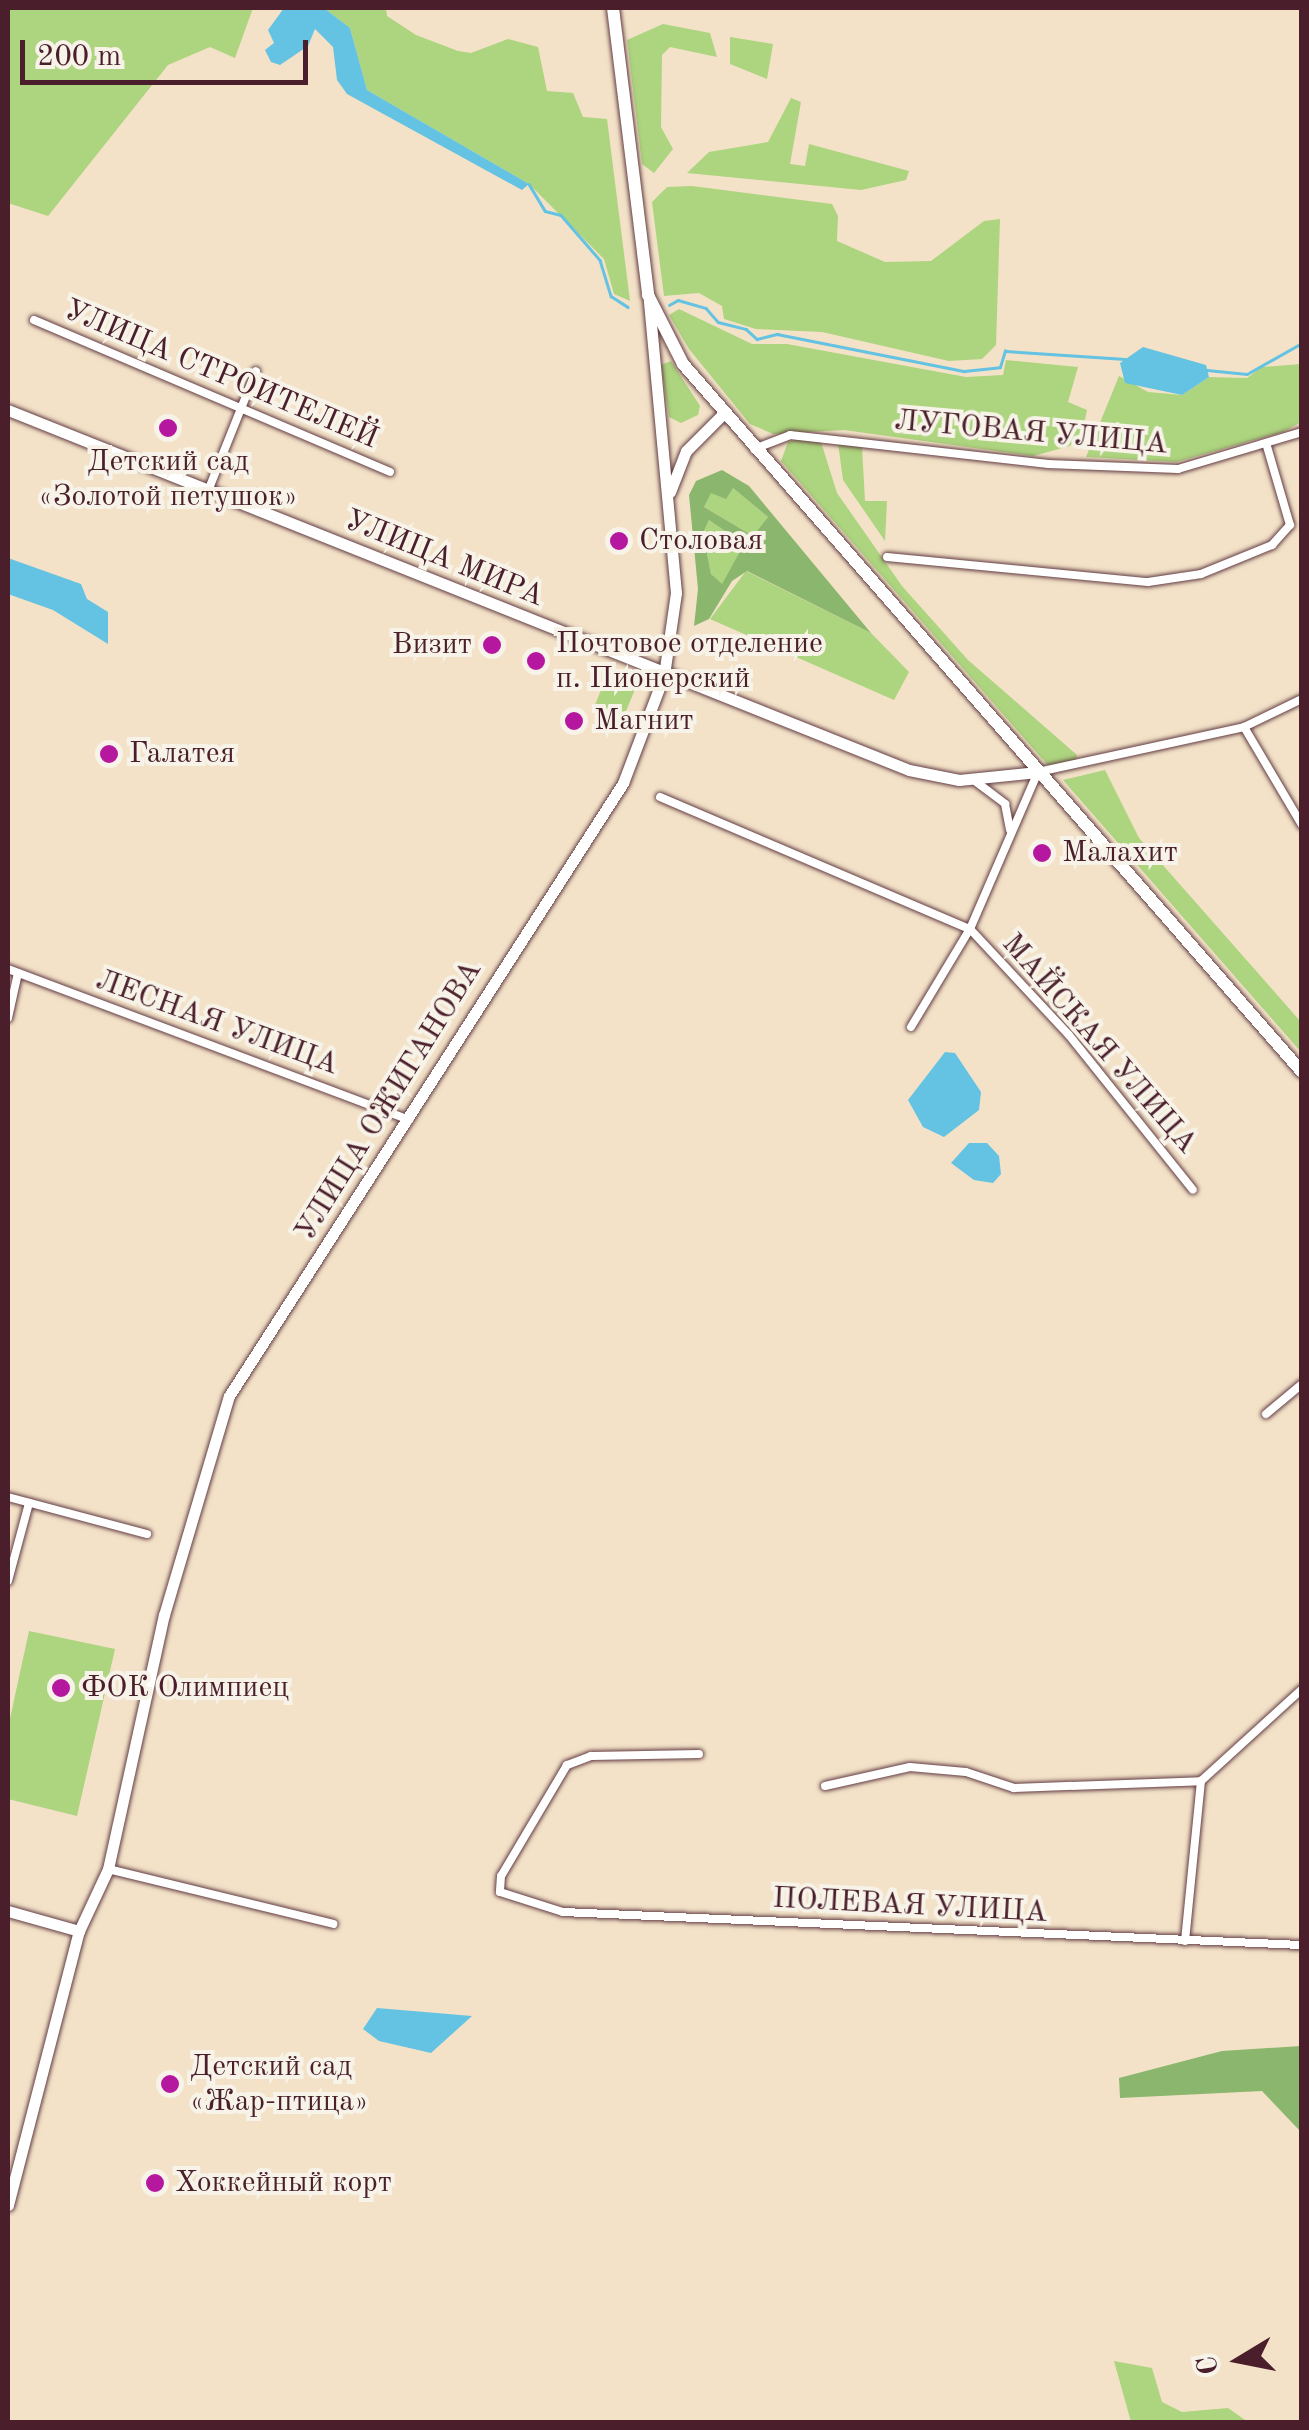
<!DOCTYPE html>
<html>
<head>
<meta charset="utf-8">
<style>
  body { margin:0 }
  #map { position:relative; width:1309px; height:2430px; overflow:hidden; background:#f3e2c8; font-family:"Old Standard TT",serif }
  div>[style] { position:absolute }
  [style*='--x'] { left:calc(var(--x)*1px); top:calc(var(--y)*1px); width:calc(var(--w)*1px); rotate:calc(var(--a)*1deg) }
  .green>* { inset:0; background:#add47e }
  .forest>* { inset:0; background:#8ab66d }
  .water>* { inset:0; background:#64c2e2 }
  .stream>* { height:2.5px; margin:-1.25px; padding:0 1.25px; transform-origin:1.25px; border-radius:1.25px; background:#64c2e2 }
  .roads { filter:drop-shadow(0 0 2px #633c43) drop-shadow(0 0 2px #633c43) }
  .street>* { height:8px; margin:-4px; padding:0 4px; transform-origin:4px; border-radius:4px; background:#fff }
  .secondary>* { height:11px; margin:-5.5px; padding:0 5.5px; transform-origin:5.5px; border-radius:5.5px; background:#fff }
  .primary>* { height:12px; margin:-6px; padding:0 6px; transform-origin:6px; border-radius:6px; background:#fff }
  .dots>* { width:28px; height:28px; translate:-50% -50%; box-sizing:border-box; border:5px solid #f7f3e8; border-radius:50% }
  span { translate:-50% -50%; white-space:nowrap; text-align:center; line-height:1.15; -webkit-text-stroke:8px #f7f3e8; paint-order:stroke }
  .street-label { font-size:30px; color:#4a1f2b }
  .poi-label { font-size:30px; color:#4a1f2b }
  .left { translate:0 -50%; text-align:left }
  .right { translate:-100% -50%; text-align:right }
  .frame { position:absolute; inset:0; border:10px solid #4a1f2b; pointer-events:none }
  .north { position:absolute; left:1189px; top:2310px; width:100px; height:100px; -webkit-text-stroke:8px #f7f3e8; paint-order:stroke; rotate:260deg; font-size:28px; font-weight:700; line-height:40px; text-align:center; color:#4a1f2b }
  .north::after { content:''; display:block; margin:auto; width:35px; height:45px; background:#4a1f2b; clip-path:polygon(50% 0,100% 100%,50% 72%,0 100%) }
  .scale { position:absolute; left:20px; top:40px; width:288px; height:45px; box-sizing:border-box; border:5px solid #4a1f2b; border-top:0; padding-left:12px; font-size:30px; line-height:35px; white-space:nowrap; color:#4a1f2b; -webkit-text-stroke:8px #f7f3e8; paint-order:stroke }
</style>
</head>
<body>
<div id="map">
  <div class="green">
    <i style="clip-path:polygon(8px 8px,253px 8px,235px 58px,210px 47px,168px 65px,48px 216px,8px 203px)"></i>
    <i style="clip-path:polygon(324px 8px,386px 8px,387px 16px,416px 35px,458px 51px,471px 53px,508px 39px,538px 47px,547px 91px,573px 93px,583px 117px,607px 119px,630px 301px,614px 294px,604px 259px,529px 184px,367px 90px,350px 28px)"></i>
    <i style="clip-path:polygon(663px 24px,710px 33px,717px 57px,670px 47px,662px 55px,661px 127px,673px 149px,654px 173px,642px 164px,627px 40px)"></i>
    <i style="clip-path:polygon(730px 37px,773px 44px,767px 79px,730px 64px)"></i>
    <i style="clip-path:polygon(791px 98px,801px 102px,790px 164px,805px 166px,809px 144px,909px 171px,906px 180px,861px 190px,687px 173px,709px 152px,768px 142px)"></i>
    <i style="clip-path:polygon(692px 186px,832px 204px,838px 216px,837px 241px,885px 262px,931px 261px,984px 221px,1000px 219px,996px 345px,982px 359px,949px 361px,822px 332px,756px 329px,724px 319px,722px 306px,699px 293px,664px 296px,652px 202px,667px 187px)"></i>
    <i style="clip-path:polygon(679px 309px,752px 344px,787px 344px,966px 377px,1003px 375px,1006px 360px,1078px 367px,1068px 402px,1087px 410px,1083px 429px,1070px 446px,1033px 456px,844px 430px,773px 434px,750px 424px,689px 349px,669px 315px)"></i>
    <i style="clip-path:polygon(671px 361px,700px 406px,698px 415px,681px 423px,669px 417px,661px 365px)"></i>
    <i style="clip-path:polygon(1301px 364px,1301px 422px,1283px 432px,1176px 462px,1086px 457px,1119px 376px,1148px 392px,1182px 395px,1209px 377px,1247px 378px,1262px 367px)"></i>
    <i style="clip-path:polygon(805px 438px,821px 442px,837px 493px,902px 586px,968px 660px,1077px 755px,1076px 763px,1052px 770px,781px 461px,788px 442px)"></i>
    <i style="clip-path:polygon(838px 443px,862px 447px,865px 501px,887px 501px,885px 541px,843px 480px)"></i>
    <i style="clip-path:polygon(733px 488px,768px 517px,753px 536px,704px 507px,711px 492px)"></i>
    <i style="clip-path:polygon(709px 520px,744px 544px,722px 585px,711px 574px,703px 533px)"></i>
    <i style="clip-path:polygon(746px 571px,871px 633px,909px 672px,894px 700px,710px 619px)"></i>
    <i style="clip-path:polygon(609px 670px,638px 682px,624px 716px,595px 705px)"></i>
    <i style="clip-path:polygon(1105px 770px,1139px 838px,1301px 1022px,1301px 1052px,1063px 780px)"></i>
    <i style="clip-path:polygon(29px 1631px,115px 1649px,77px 1816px,8px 1799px,8px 1728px)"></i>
    <i style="clip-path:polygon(1114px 2361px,1152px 2368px,1162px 2402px,1182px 2412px,1228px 2408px,1248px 2422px,1131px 2422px)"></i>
  </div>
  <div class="forest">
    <i style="clip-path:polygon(evenodd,722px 470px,749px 486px,871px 633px,747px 571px,732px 581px,709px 619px,694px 626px,698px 589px,689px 495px,696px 481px,722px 470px,733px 488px,768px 517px,753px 536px,704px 507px,711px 493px,726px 499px,733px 488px,722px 470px,709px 520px,744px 544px,722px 584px,711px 574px,703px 533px,709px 520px)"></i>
    <i style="clip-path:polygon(1301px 2046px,1301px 2132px,1262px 2091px,1120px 2098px,1119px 2078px,1222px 2051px)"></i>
  </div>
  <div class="water">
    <i style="clip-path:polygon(284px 8px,324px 8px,350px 28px,367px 90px,529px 184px,522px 190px,347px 94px,337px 80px,333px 47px,315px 29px,308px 46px,280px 65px,271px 62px,265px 50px,274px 43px,268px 30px)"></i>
    <i style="clip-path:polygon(1143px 347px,1206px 365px,1209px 377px,1182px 395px,1125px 383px,1120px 363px)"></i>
    <i style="clip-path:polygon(8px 558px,81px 584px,87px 599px,108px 612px,108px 644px,53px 610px,8px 594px)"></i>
    <i style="clip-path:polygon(945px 1052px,955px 1053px,981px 1092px,979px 1110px,944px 1137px,923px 1127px,908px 1100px)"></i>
    <i style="clip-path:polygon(969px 1143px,987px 1143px,999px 1156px,1001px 1174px,993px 1183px,974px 1180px,951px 1163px)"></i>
    <i style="clip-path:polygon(377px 2008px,472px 2016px,431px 2053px,379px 2041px,363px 2029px)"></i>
  </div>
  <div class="stream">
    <i style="--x:529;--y:184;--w:31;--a:59"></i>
    <i style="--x:545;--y:211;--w:16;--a:14"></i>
    <i style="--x:561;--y:215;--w:60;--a:49.1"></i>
    <i style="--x:600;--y:260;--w:38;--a:73"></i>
    <i style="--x:611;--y:296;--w:20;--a:33"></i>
    <i style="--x:669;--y:305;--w:10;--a:-29"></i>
    <i style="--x:678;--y:300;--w:29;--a:16"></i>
    <i style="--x:706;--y:308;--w:18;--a:49"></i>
    <i style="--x:718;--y:322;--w:29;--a:14"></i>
    <i style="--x:746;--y:329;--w:15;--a:42"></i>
    <i style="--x:757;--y:339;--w:21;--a:-14"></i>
    <i style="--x:777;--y:334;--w:191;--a:11.2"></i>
    <i style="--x:964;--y:371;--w:36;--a:-6"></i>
    <i style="--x:1000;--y:367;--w:17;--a:-73"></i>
    <i style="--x:1005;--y:351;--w:120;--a:3.8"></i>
    <i style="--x:1207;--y:370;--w:40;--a:5.7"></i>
    <i style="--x:1247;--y:374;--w:63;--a:-29.4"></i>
  </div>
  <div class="roads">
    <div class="street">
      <i style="--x:34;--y:320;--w:387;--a:23.1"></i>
      <i style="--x:754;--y:449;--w:39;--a:-21"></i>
      <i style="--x:790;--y:435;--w:260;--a:6.4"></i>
      <i style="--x:1048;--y:464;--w:130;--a:2.2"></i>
      <i style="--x:1178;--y:469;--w:129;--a:-16.6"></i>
      <i style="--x:208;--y:491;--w:129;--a:-68.2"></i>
      <i style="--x:887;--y:557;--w:262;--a:5.5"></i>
      <i style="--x:1148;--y:582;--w:54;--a:-8.6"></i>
      <i style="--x:1201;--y:574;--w:77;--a:-22.2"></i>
      <i style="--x:1272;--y:545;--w:27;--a:-48"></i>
      <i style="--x:1290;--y:525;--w:85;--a:-106.3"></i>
      <i style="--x:1244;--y:727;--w:114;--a:59.4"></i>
      <i style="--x:975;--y:781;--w:38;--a:37"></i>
      <i style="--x:1005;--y:804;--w:26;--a:79"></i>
      <i style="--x:660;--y:797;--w:337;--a:23.1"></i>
      <i style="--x:970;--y:929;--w:145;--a:47"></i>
      <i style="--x:1069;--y:1035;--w:198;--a:51.3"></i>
      <i style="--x:8;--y:969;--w:429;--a:20.6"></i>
      <i style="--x:8;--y:1018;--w:46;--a:-77.5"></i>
      <i style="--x:911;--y:1027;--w:114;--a:-59"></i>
      <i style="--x:970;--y:929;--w:171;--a:-66.6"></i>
      <i style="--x:1038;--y:772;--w:211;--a:-12.3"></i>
      <i style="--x:1244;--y:727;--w:64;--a:-25.8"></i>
      <i style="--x:1266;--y:1414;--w:47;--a:-39.8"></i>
      <i style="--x:8;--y:1497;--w:144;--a:14.9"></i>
      <i style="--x:8;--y:1581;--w:81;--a:-74.9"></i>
      <i style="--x:699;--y:1754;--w:108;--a:178.9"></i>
      <i style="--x:591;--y:1756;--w:26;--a:159"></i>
      <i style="--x:567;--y:1765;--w:129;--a:120.7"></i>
      <i style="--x:501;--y:1876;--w:16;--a:94"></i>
      <i style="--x:500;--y:1892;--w:66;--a:17.6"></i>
      <i style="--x:563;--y:1912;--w:740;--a:2.56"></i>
      <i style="--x:825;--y:1786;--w:87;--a:-12.6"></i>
      <i style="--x:910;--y:1767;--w:56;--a:5.1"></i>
      <i style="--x:966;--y:1772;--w:51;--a:18.4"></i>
      <i style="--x:1014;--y:1788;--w:187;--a:-2.1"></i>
      <i style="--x:1201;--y:1781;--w:137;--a:-42.3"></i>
      <i style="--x:108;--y:1869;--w:232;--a:13.7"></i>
      <i style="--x:1185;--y:1941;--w:161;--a:-84.3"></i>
    </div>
    <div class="secondary">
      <i style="--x:8;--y:410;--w:970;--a:21.78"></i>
      <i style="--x:909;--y:770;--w:51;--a:11.3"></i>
      <i style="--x:959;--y:780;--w:79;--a:-5.8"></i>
      <i style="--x:670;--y:492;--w:44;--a:-68.7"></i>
      <i style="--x:686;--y:451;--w:52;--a:-45"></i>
      <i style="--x:8;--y:1911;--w:74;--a:15.7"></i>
      <i style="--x:8;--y:2205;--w:283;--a:-75.5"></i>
      <i style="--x:79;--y:1931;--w:68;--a:-64.9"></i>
      <i style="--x:108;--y:1869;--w:260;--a:-77.6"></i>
      <i style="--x:164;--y:1615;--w:228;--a:-73.5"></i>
      <i style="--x:229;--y:1396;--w:729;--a:-57.27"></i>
      <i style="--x:623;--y:783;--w:116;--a:-69.2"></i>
      <i style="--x:664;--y:675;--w:83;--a:-81.7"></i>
      <i style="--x:676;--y:593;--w:294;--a:-95.3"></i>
    </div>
    <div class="primary">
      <i style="--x:613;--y:8;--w:289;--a:83"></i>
      <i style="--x:648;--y:295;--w:77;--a:63.1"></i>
      <i style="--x:683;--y:364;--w:940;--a:48.84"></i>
    </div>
  </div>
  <div class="dots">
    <i style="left:168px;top:428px;background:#b5179e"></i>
    <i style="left:619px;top:541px;background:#b5179e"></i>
    <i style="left:492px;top:645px;background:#b5179e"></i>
    <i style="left:536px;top:661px;background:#b5179e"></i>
    <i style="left:574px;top:721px;background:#b5179e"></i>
    <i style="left:109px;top:754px;background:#b5179e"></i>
    <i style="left:1042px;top:853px;background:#b5179e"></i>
    <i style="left:61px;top:1688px;background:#b5179e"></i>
    <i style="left:170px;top:2084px;background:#b5179e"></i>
    <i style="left:155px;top:2183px;background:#b5179e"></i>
  </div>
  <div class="street-label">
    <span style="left:221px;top:375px;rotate:23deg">УЛИЦА СТРОИТЕЛЕЙ</span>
    <span style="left:1031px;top:433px;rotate:5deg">ЛУГОВАЯ УЛИЦА</span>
    <span style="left:444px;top:559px;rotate:22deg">УЛИЦА МИРА</span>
    <span style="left:217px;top:1023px;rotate:20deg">ЛЕСНАЯ УЛИЦА</span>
    <span style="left:1099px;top:1044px;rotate:49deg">МАЙСКАЯ УЛИЦА</span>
    <span style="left:389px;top:1101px;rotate:-58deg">УЛИЦА ОЖИГАНОВА</span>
    <span style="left:910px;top:1906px;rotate:3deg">ПОЛЕВАЯ УЛИЦА</span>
  </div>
  <div class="poi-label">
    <span style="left:168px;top:479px">Детский сад<br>«Золотой петушок»</span>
    <span class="left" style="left:639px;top:541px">Столовая</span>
    <span class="left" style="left:556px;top:661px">Почтовое отделение<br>п. Пионерский</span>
    <span class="right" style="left:472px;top:645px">Визит</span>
    <span class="left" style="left:594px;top:721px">Магнит</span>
    <span class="left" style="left:129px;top:754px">Галатея</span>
    <span class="left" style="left:1062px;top:853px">Малахит</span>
    <span class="left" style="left:81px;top:1688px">ФОК Олимпиец</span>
    <span class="left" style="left:190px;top:2084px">Детский сад<br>«Жар-птица»</span>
    <span class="left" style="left:175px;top:2183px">Хоккейный корт</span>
  </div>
  <div class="frame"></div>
  <div class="north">С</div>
  <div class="scale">200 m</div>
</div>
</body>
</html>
